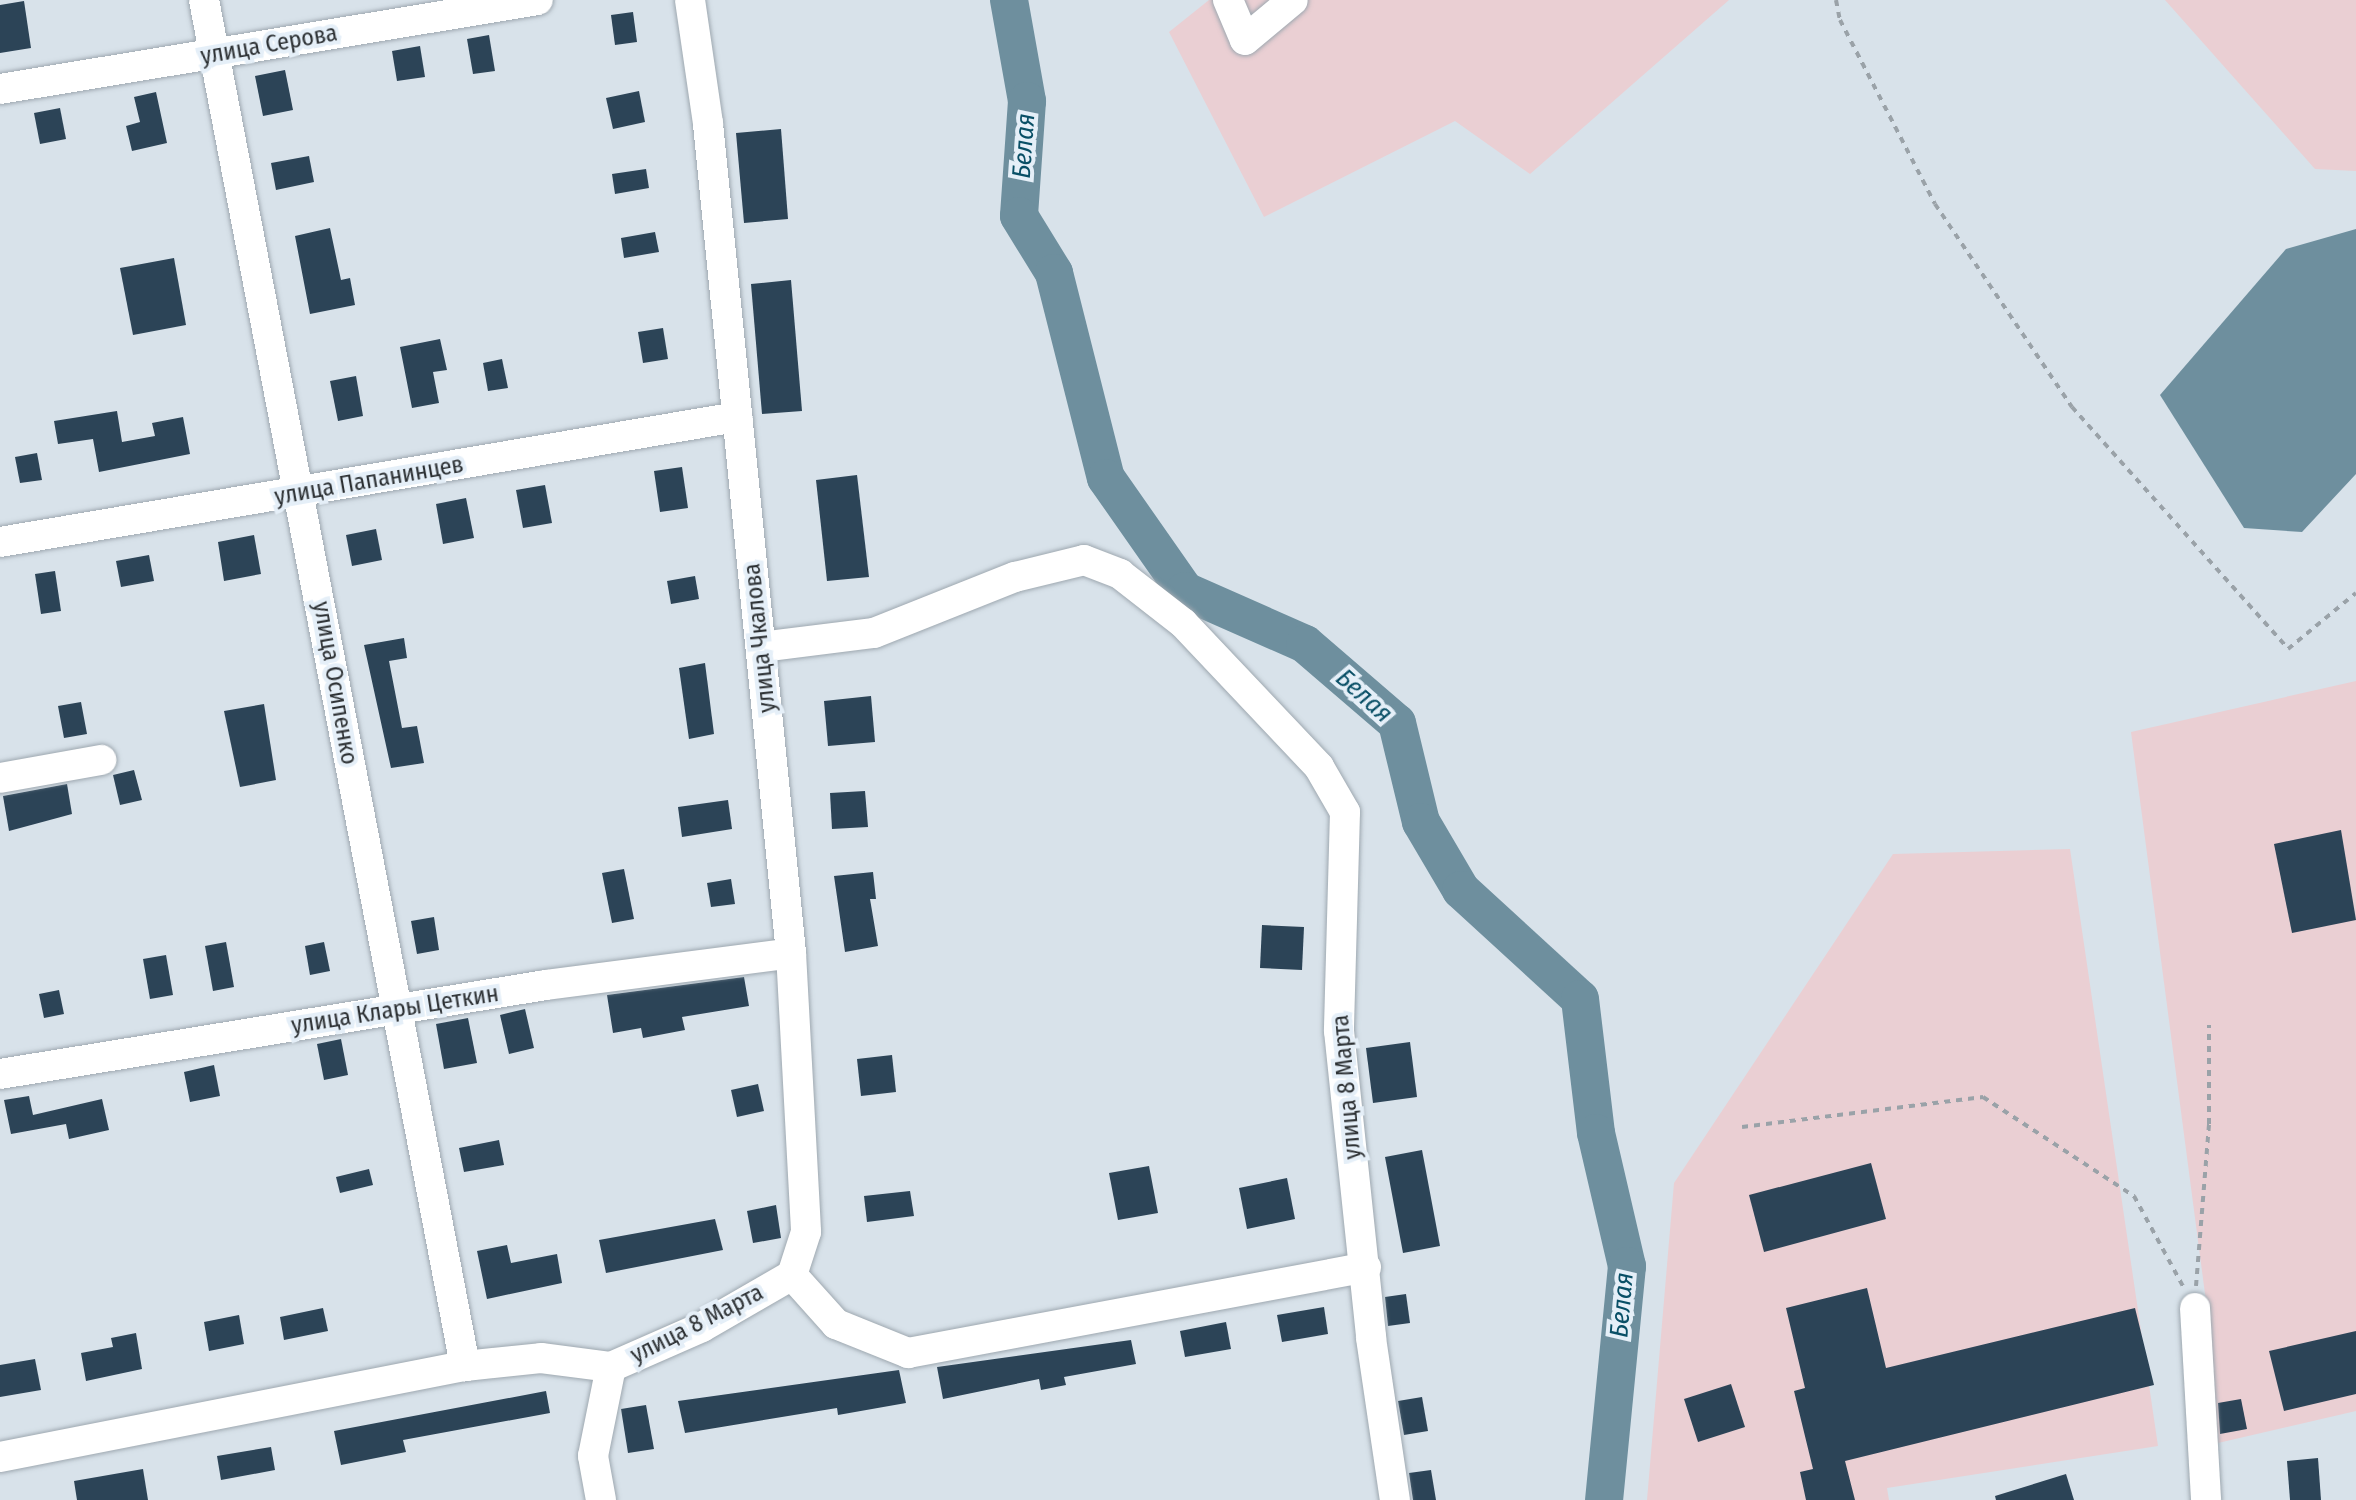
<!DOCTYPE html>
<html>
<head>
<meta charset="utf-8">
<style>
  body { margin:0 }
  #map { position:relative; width:2356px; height:1500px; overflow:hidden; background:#d8e2ea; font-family:"Fira Sans Condensed",sans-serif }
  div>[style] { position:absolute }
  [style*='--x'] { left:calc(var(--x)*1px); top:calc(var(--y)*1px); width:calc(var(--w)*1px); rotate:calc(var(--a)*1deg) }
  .industrial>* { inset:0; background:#eacfd3 }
  .water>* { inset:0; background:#6e8f9e }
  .river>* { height:38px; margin:-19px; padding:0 19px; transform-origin:19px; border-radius:19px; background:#6e8f9e }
  .building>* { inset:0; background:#2c4457 }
  .path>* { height:4px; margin-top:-2px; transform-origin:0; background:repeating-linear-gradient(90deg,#9aa2a8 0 6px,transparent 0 12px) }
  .roads { filter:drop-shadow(0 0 2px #9ea8b0) drop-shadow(0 0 2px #9ea8b0) }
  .minor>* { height:30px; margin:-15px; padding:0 15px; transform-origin:15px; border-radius:15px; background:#fff }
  span { translate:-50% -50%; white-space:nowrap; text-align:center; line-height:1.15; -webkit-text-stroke:8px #e5eff8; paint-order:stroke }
  .street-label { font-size:24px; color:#2c3033 }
  .water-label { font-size:26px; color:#094f66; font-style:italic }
</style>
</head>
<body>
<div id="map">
  <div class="industrial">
    <i style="clip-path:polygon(1209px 0,1729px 0,1530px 174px,1455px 121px,1264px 217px,1169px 32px)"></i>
    <i style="clip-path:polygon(2165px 0,2356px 0,2356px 171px,2315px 169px)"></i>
    <i style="clip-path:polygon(2356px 681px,2356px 1411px,2218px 1443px,2212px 1347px,2131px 732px)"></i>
    <i style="clip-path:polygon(2070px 849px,2158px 1446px,1887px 1488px,1889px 1500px,1647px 1500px,1674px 1183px,1893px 854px)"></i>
  </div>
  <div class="water">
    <i style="clip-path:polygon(2356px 229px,2356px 474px,2302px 532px,2244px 528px,2160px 395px,2286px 249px)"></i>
  </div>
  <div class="river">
    <i style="--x:1009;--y:0;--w:103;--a:79.9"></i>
    <i style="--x:1027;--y:101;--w:115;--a:94"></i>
    <i style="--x:1019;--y:216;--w:67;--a:58.4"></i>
    <i style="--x:1054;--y:273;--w:211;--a:75.8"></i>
    <i style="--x:1106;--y:478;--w:138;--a:55"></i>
    <i style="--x:1185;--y:591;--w:131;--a:23.8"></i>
    <i style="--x:1305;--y:644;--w:121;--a:40.7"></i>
    <i style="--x:1397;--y:723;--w:102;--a:76.4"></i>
    <i style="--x:1421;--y:822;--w:79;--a:59.5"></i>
    <i style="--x:1461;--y:890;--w:161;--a:42.5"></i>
    <i style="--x:1580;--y:999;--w:135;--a:83.2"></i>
    <i style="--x:1596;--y:1133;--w:137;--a:76.9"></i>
    <i style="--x:1627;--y:1266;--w:235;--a:95.6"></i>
  </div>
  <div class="building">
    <i style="clip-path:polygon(24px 1px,31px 48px,0 53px,0 5px)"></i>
    <i style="clip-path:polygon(633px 12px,637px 42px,615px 45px,611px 15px)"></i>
    <i style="clip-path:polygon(489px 35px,495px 71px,473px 74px,467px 39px)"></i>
    <i style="clip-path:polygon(420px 46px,425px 77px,397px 81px,392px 51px)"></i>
    <i style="clip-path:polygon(285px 70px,293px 110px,263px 116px,255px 76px)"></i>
    <i style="clip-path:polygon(639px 91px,645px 122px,613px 129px,606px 98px)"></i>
    <i style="clip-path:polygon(156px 92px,167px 143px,132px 151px,126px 126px,140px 122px,134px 97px)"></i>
    <i style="clip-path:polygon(60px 108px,66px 139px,40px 144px,34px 113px)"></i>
    <i style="clip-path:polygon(781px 129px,788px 219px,744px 223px,736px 133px)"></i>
    <i style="clip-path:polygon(309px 156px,314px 182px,276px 190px,271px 163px)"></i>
    <i style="clip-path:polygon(646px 169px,649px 188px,615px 194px,612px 174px)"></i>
    <i style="clip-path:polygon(330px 228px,341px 280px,350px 278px,355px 305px,310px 314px,295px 236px)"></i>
    <i style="clip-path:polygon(655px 232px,659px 252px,624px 258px,621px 238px)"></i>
    <i style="clip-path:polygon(174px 258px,186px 325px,133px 335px,120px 268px)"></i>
    <i style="clip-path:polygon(791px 280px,802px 411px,762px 414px,751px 284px)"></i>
    <i style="clip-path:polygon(663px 328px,668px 359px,643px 363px,638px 332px)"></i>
    <i style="clip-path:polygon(440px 339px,447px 370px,433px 372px,439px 403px,412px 408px,400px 347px)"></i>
    <i style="clip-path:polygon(502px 359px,508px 388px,488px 391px,483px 363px)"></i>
    <i style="clip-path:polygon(356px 376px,363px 416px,338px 421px,330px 381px)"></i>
    <i style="clip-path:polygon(117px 411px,122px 442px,155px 436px,152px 423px,183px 417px,190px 454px,99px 472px,93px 439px,58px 444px,54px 421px)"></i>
    <i style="clip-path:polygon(37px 453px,42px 480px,20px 483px,15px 457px)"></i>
    <i style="clip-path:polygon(682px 467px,688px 508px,660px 512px,654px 471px)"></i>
    <i style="clip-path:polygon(857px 475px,869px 577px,827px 581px,816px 480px)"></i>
    <i style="clip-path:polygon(545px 485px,552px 523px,523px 528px,516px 490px)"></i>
    <i style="clip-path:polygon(466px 498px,474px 538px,443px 544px,436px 504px)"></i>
    <i style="clip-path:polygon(376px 529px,382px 560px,352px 566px,346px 535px)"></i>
    <i style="clip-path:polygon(254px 535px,261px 574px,224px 581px,218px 542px)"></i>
    <i style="clip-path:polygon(149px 555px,154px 581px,121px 587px,116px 561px)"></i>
    <i style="clip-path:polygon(55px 571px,61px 611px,41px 614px,35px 574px)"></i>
    <i style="clip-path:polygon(695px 576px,699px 599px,671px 604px,667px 581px)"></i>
    <i style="clip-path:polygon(404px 638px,407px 658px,389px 661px,402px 728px,417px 726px,424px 763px,391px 768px,364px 645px)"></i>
    <i style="clip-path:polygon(705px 663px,714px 734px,689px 739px,679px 668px)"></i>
    <i style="clip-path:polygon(871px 696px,875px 742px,828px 746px,824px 701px)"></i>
    <i style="clip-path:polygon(81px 702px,87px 734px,64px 738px,58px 706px)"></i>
    <i style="clip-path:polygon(264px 704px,276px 780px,240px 787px,224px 711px)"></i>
    <i style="clip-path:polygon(134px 770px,142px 800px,120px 805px,113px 775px)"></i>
    <i style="clip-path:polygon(67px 784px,72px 814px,9px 831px,3px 796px)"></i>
    <i style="clip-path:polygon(865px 791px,868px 827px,832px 829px,830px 793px)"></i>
    <i style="clip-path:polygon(728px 800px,732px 829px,682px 837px,678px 807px)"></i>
    <i style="clip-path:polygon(2341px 830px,2356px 920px,2292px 933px,2274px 844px)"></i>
    <i style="clip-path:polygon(624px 869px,634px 919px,612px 923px,602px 873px)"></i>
    <i style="clip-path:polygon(873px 872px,876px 899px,870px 899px,878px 946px,845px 952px,834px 876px)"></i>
    <i style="clip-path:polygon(731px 879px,735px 904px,711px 907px,707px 883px)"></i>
    <i style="clip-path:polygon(434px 917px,439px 950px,417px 954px,411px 921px)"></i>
    <i style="clip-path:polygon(1262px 925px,1304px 927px,1302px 970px,1260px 968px)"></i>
    <i style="clip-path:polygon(226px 942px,234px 987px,213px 991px,205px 946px)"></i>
    <i style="clip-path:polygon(324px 942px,330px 971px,310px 975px,305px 946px)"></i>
    <i style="clip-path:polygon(166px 955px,173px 995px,150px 999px,143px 959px)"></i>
    <i style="clip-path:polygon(744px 977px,749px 1006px,682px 1017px,685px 1030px,643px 1038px,641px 1028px,613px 1033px,607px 995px)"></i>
    <i style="clip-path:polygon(59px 990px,64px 1014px,44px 1018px,39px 994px)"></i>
    <i style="clip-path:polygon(525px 1009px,534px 1048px,509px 1054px,500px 1015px)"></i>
    <i style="clip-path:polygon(468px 1018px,477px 1063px,444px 1069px,436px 1024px)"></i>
    <i style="clip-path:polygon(341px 1039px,348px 1075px,324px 1080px,317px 1044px)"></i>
    <i style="clip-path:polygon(1410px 1042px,1417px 1097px,1373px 1103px,1366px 1048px)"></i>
    <i style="clip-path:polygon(892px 1055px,896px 1092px,861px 1096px,857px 1059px)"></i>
    <i style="clip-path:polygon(214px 1065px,220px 1096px,190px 1102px,184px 1072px)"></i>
    <i style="clip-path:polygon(758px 1084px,764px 1111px,737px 1117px,731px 1090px)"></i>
    <i style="clip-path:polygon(29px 1096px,33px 1115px,102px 1099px,109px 1130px,69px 1139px,66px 1124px,11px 1134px,4px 1100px)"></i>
    <i style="clip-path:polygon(499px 1140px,504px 1165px,464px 1172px,459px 1148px)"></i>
    <i style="clip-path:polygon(1422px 1150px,1440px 1246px,1403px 1253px,1385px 1157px)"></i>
    <i style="clip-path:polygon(1871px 1163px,1886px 1219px,1764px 1252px,1749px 1195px)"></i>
    <i style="clip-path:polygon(1149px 1166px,1158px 1213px,1118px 1220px,1109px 1173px)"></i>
    <i style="clip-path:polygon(369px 1169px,373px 1185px,340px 1193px,336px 1177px)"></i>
    <i style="clip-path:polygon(1287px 1178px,1295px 1219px,1247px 1229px,1239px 1188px)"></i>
    <i style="clip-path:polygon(910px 1191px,914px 1216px,867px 1222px,864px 1196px)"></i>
    <i style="clip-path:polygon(776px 1205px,781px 1238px,753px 1243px,747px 1211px)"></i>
    <i style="clip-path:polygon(715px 1219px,723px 1250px,606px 1273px,599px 1240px)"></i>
    <i style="clip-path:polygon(507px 1245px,511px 1263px,557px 1254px,562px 1283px,487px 1299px,477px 1251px)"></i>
    <i style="clip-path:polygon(1867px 1288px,1886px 1368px,2135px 1308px,2154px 1385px,1845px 1461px,1855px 1500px,1806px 1500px,1800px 1472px,1813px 1469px,1794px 1391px,1805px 1388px,1786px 1308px)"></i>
    <i style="clip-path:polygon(1406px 1294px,1410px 1323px,1388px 1326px,1385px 1297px)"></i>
    <i style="clip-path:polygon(1324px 1307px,1328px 1334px,1282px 1342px,1277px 1315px)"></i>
    <i style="clip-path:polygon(323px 1308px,328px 1331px,284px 1340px,280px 1317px)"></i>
    <i style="clip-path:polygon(239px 1315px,244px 1344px,209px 1351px,204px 1322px)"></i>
    <i style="clip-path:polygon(1226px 1322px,1231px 1349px,1185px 1357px,1180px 1331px)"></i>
    <i style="clip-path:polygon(2356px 1331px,2356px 1394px,2284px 1411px,2269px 1351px)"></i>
    <i style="clip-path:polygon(136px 1333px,142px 1369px,86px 1381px,81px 1353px,113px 1347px,111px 1338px)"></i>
    <i style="clip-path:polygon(1131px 1340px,1136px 1364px,1064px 1377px,1066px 1385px,1041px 1390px,1039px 1379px,943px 1399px,937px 1367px)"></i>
    <i style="clip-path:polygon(35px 1359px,41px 1390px,0 1397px,0 1365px)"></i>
    <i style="clip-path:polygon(899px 1370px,906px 1403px,838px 1415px,837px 1408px,685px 1433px,678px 1401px)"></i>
    <i style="clip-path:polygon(1731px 1384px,1745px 1427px,1698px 1442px,1684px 1399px)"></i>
    <i style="clip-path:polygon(546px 1391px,550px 1413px,403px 1440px,406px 1452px,341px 1465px,334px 1431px)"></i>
    <i style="clip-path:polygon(1422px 1397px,1428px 1431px,1404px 1435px,1398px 1401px)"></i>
    <i style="clip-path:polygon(2241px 1399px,2247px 1429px,2220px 1434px,2218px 1403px)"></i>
    <i style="clip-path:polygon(646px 1405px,654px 1449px,628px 1453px,621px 1409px)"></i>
    <i style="clip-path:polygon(271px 1447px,275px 1470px,221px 1480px,217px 1456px)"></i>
    <i style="clip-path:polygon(2318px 1458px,2321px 1500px,2290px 1500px,2287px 1461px)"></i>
    <i style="clip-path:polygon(143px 1469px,148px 1500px,77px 1500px,74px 1481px)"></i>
    <i style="clip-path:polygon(1431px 1470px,1436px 1500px,1413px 1500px,1409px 1473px)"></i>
    <i style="clip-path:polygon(2066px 1474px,2074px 1500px,1996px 1500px,1995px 1496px)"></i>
  </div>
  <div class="path">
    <i style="--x:1836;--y:0;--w:20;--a:79"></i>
    <i style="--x:1840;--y:20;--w:207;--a:62.7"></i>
    <i style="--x:1935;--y:204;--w:245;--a:56"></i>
    <i style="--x:2072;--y:407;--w:324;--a:48.2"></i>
    <i style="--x:2288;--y:649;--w:88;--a:-39.5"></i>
    <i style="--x:1742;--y:1127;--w:243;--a:-7.1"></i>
    <i style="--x:1983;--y:1097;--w:181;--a:33.3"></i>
    <i style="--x:2134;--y:1196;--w:105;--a:61.5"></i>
    <i style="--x:2196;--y:1286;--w:163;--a:-85.4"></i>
    <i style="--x:2209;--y:1124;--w:99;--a:-90"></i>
  </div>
  <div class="roads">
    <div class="minor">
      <i style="--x:204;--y:0;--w:1391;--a:79.18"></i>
      <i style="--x:690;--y:0;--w:125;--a:81.7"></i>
      <i style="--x:708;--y:124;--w:833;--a:84.28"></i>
      <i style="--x:791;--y:953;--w:279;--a:86.9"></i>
      <i style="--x:806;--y:1232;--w:45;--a:108"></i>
      <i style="--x:1228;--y:0;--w:43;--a:67"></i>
      <i style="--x:1245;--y:40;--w:62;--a:-39.8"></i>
      <i style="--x:0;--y:89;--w:545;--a:-9.39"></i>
      <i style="--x:0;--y:542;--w:748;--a:-9.63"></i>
      <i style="--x:761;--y:647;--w:114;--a:-7.1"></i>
      <i style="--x:874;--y:633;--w:152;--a:-21.7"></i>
      <i style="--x:1015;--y:577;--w:71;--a:-13.8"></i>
      <i style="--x:1084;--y:560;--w:39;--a:21"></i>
      <i style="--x:1120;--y:574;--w:80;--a:37.9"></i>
      <i style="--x:1183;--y:623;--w:198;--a:46.6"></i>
      <i style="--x:1319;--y:767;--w:52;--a:60"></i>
      <i style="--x:1345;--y:812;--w:219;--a:91.6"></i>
      <i style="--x:1339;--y:1031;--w:309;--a:84"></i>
      <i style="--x:1371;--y:1338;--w:164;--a:81.6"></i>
      <i style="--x:0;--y:778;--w:103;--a:-10.1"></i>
      <i style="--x:0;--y:1074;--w:553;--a:-9.26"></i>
      <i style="--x:546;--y:985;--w:247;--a:-7.4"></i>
      <i style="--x:792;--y:1275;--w:66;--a:48.1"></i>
      <i style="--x:836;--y:1324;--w:78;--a:21.9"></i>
      <i style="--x:908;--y:1353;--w:466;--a:-10.6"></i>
      <i style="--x:2195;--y:1308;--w:192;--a:86.7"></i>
      <i style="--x:0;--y:1457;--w:474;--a:-11.1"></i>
      <i style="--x:465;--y:1366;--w:76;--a:-6"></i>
      <i style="--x:541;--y:1358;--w:71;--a:7.3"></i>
      <i style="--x:611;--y:1367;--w:99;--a:-23.7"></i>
      <i style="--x:702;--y:1327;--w:104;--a:-30"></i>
      <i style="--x:601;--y:1500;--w:45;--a:-100.3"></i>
      <i style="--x:593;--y:1456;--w:91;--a:-78.6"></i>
    </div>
  </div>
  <div class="street-label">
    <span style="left:269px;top:45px;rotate:-10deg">улица Серова</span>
    <span style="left:369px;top:481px;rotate:-10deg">улица Папанинцев</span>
    <span style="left:760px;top:638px;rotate:-96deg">улица Чкалова</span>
    <span style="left:335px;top:683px;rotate:80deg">улица Осипенко</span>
    <span style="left:395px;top:1010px;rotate:-9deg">улица Клары Цеткин</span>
    <span style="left:1347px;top:1087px;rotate:-95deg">улица 8 Марта</span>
    <span style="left:697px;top:1324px;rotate:-27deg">улица 8 Марта</span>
  </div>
  <div class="water-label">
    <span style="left:1024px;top:146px;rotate:-86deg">Белая</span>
    <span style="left:1364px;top:696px;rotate:42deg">Белая</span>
    <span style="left:1622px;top:1305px;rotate:-85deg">Белая</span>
  </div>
</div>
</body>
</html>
